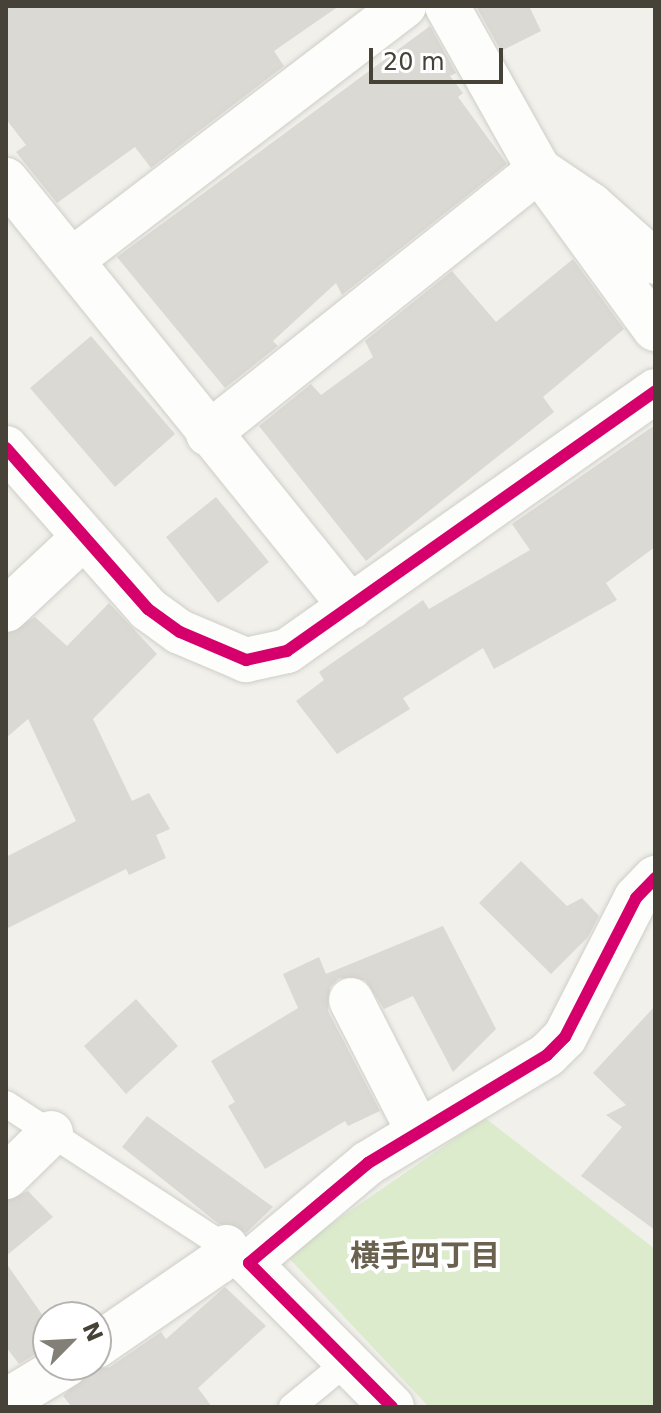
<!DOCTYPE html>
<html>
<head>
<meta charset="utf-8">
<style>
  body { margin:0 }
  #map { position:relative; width:661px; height:1413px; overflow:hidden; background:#f1f0eb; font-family:"DejaVu Sans","Noto Sans JP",sans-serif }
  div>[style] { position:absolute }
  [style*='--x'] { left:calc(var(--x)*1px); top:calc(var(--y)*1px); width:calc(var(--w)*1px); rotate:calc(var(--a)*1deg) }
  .green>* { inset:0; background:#dcebcc }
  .building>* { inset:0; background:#dbd9d3 }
  .roads { filter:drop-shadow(0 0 2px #cfcec8) drop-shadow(0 0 2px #cfcec8) }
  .lane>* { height:26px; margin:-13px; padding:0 13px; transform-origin:13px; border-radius:13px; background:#fdfdfc }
  .street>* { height:44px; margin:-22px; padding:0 22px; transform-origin:22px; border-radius:22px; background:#fdfdfc }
  .cycleway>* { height:12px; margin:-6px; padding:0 6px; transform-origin:6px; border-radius:6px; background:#d6006c }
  span { translate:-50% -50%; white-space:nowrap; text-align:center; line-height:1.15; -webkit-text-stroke:8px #fff; paint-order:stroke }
  .neighbourhood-label { font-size:30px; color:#6a614e; font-weight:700 }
  .frame { position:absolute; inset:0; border:8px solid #474237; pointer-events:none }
  .north { position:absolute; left:32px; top:1301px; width:80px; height:80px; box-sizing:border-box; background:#fff; border:2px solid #b5b3af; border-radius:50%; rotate:66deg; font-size:22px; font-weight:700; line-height:32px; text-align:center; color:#474237 }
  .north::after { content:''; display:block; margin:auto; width:28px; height:36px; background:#827f76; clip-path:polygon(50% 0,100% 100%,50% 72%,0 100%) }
  .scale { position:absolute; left:369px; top:48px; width:134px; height:36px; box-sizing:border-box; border:4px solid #474237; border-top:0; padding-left:10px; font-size:24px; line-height:28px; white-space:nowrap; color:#474237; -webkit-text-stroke:6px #fff; paint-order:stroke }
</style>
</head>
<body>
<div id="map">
  <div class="green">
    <i style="clip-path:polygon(485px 1118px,655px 1249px,655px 1407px,429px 1407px,286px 1255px)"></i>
  </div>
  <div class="building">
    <i style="clip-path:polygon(6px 6px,339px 6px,274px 51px,284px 66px,151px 168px,135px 147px,57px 203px,16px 152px,26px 145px,6px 119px)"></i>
    <i style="clip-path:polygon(476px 6px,529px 6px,541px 31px,501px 51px)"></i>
    <i style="clip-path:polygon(430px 26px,456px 73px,450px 76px,463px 93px,458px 97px,507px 164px,342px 295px,336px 283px,273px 341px,278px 346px,225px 388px,117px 257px)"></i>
    <i style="clip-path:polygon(573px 259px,624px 329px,543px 397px,554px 412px,366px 561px,259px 426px,311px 384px,321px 395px,373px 357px,365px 341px,452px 271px,496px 322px)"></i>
    <i style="clip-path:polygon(91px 336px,175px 434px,115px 487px,30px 388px)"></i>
    <i style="clip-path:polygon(655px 425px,655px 547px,606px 583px,617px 600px,494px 669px,483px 648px,403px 698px,410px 709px,337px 754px,296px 701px,324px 680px,319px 672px,423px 600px,429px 609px,530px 550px,512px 524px)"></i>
    <i style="clip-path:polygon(216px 497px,269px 562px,218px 603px,166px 537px)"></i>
    <i style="clip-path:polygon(109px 603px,157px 654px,93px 719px,132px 801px,149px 793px,170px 829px,156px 835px,166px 858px,129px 875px,126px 869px,6px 929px,6px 857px,76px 821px,28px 719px,6px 738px,6px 634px,35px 617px,67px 646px)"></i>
    <i style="clip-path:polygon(521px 861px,567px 906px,582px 898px,599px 916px,588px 937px,551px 974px,479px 903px)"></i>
    <i style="clip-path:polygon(443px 926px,496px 1029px,453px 1072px,413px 996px,384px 1009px,365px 980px,339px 978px,330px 987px,328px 1011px,380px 1111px,348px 1126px,345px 1121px,265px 1169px,228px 1106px,235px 1102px,211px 1061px,298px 1008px,283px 974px,319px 957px,326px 974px)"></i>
    <i style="clip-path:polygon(136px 999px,178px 1046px,126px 1094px,84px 1046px)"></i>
    <i style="clip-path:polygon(655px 1006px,655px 1230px,581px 1176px,622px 1127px,606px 1115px,626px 1105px,593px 1073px)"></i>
    <i style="clip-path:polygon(147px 1116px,273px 1207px,246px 1233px,219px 1224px,122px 1147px)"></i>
    <i style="clip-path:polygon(28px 1191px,53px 1217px,6px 1256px,6px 1201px)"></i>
    <i style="clip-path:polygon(6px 1263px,48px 1323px,48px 1347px,19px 1364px,6px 1347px)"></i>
    <i style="clip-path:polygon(225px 1287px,266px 1326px,198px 1388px,212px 1407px,72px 1407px,63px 1396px,90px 1370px,110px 1367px,161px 1332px,166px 1339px)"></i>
  </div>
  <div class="roads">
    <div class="lane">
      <i style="--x:6;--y:1104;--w:275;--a:33.1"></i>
      <i style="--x:292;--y:1407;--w:72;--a:-39.4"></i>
    </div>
    <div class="street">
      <i style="--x:447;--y:6;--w:188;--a:60.7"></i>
      <i style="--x:539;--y:170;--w:63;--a:33.9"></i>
      <i style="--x:591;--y:205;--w:86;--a:41.7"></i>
      <i style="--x:6;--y:180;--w:549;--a:51.06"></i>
      <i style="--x:73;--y:259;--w:417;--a:-37.4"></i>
      <i style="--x:208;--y:434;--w:423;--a:-38.6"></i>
      <i style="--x:539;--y:170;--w:197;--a:53.9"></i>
      <i style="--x:6;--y:448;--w:215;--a:48.6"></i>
      <i style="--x:148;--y:609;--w:39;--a:36"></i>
      <i style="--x:180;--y:632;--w:72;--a:23"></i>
      <i style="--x:246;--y:660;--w:42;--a:-12.4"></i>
      <i style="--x:287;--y:651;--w:451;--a:-35.2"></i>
      <i style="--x:6;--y:610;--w:105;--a:-43.1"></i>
      <i style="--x:351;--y:1000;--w:147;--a:62.9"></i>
      <i style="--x:6;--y:1177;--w:63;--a:-44.4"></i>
      <i style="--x:96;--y:1346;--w:148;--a:-34.5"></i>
      <i style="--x:218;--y:1262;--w:17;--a:-62"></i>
      <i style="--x:6;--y:1401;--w:70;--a:-31"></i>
      <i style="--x:392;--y:1407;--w:203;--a:-134.8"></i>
      <i style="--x:249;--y:1263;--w:155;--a:-40"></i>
      <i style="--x:368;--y:1163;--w:209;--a:-31.1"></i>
      <i style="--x:547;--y:1055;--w:25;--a:-45"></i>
      <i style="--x:565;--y:1037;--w:156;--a:-62.9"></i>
      <i style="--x:636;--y:898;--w:28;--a:-46"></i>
    </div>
  </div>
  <div class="cycleway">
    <i style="--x:6;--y:448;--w:215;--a:48.6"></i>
    <i style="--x:148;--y:609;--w:39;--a:36"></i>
    <i style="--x:180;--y:632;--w:72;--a:23"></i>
    <i style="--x:246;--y:660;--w:42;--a:-12.4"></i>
    <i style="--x:287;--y:651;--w:451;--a:-35.2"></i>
    <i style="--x:392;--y:1407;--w:203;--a:-134.8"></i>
    <i style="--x:249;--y:1263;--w:155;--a:-40"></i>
    <i style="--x:368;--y:1163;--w:209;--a:-31.1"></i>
    <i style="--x:547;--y:1055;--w:25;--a:-45"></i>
    <i style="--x:565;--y:1037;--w:156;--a:-62.9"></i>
    <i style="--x:636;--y:898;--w:28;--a:-46"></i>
  </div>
  <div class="neighbourhood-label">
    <span style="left:425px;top:1256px">横手四丁目</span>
  </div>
  <div class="frame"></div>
  <div class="north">N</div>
  <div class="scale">20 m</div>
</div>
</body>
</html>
